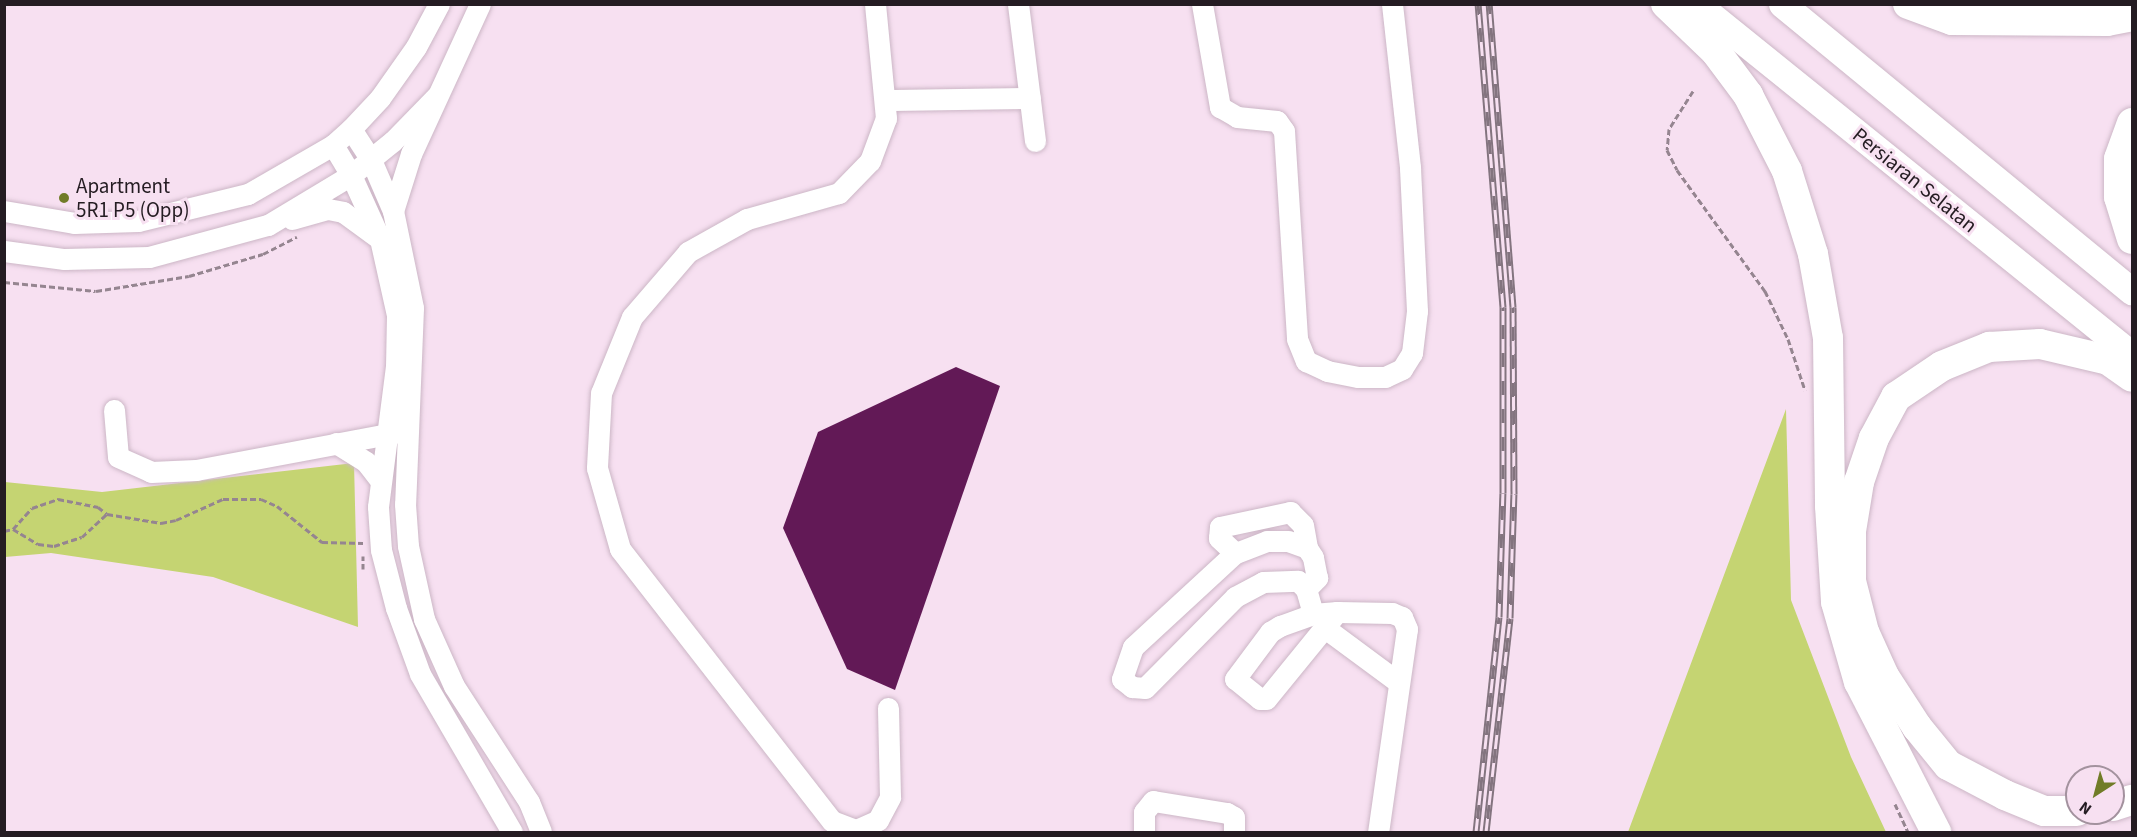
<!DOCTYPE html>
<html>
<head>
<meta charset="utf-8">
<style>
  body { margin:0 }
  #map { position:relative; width:2137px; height:837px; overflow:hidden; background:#f7e0f1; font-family:"Source Sans 3",sans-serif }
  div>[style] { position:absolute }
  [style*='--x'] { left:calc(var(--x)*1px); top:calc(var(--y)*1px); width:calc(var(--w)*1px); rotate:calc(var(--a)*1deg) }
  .green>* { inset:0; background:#c5d472 }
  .building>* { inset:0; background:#621956 }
  .path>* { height:3px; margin-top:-1.5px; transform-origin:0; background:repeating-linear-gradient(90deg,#958590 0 6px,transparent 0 9px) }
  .roads { filter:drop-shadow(0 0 2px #ccb6c6) drop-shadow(0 0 2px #ccb6c6) }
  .minor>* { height:21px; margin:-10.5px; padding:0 10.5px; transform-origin:10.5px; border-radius:10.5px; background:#fff }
  .major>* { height:27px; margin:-13.5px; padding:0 13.5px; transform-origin:13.5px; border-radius:13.5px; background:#fff }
  .highway>* { height:30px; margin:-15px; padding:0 15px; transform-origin:15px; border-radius:15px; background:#fff }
  .rail>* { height:7px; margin-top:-3.5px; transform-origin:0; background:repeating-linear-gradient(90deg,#f7e0f1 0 14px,#83747f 0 28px); box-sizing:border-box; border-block:2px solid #83747f }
  .dots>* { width:16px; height:16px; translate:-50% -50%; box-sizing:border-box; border:3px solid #f7e0f1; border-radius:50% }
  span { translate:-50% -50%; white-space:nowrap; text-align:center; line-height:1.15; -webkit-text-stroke:6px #f7e0f1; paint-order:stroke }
  .street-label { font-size:21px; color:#241c22 }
  .poi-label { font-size:21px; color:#241c22 }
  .left { translate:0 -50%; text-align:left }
  .frame { position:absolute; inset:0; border:6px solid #241c22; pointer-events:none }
  .north { position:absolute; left:2065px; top:765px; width:60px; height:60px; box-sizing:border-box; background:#f7e0f1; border:2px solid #a3929e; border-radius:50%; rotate:216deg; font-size:16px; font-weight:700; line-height:24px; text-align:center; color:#241c22 }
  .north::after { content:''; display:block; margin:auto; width:21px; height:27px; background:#717c28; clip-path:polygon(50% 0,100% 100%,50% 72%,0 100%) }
</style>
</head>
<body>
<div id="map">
  <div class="green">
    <i style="clip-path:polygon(1786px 409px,1791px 600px,1851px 757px,1886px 832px,1628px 832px)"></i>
    <i style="clip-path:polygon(354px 463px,358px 627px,213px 577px,51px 553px,5px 557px,5px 482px,102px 492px)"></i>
  </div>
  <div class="building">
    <i style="clip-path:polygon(956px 367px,1000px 386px,895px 690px,847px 669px,783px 528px,818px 432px)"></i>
  </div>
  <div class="path">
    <i style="--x:1693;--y:91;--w:45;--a:122.3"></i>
    <i style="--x:1669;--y:129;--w:21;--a:95"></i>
    <i style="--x:1667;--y:150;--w:22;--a:63"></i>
    <i style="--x:1677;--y:170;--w:150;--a:54"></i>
    <i style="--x:1765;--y:291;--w:53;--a:64.4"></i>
    <i style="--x:1788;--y:339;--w:54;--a:71.6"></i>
    <i style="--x:4;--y:282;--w:92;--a:5.6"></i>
    <i style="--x:96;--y:291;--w:94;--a:-9.2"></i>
    <i style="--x:189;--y:276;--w:77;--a:-16.6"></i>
    <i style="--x:263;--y:254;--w:38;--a:-27"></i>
    <i style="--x:13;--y:529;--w:29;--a:31"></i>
    <i style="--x:38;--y:544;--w:16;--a:7"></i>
    <i style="--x:54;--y:546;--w:29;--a:-18"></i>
    <i style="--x:82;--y:537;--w:34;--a:-43"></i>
    <i style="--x:4;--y:531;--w:9;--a:-13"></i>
    <i style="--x:13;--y:529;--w:28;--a:-48"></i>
    <i style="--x:32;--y:508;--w:28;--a:-19"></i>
    <i style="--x:58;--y:499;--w:41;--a:11.3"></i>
    <i style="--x:98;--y:507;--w:11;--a:38"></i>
    <i style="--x:107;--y:514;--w:55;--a:9.5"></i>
    <i style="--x:161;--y:523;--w:15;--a:-11"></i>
    <i style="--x:176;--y:520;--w:51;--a:-24.1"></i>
    <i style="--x:223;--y:499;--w:38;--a:0"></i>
    <i style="--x:261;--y:499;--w:17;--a:24"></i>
    <i style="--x:277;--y:506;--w:58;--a:38.7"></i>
    <i style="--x:322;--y:542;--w:41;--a:1.4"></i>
    <i style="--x:363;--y:569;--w:13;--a:-90"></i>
    <i style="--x:1895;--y:804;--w:31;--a:65"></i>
  </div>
  <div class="roads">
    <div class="minor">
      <i style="--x:875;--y:4;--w:115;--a:84.5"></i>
      <i style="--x:886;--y:118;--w:46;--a:110.4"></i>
      <i style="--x:870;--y:161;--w:45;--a:134.1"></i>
      <i style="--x:839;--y:193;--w:96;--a:164.2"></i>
      <i style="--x:747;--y:219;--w:68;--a:150.8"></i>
      <i style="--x:688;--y:252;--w:86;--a:130.7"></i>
      <i style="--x:632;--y:317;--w:82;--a:112.2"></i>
      <i style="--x:601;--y:393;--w:75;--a:93.1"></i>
      <i style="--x:597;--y:468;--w:84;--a:74.1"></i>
      <i style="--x:620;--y:549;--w:345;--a:52.1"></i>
      <i style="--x:832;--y:821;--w:26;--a:21"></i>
      <i style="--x:856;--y:830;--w:24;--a:-24"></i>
      <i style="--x:878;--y:820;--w:26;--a:-62"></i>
      <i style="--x:890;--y:797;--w:89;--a:-91.3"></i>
      <i style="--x:1018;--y:4;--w:138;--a:82.9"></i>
      <i style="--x:1202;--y:4;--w:105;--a:80.1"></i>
      <i style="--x:1220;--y:107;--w:20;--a:30"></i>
      <i style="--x:1237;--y:117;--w:40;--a:5.7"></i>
      <i style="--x:1277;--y:121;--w:12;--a:55"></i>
      <i style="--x:1284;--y:131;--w:208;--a:86.4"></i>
      <i style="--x:1297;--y:339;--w:24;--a:68"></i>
      <i style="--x:1306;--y:361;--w:23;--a:25"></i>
      <i style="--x:1327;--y:371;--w:32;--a:11"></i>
      <i style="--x:1358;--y:377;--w:27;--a:0"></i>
      <i style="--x:1385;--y:377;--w:19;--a:-25"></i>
      <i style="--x:1402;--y:369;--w:19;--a:-58"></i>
      <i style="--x:1412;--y:353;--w:42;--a:-83.2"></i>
      <i style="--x:1417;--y:311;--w:144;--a:-92.8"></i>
      <i style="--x:1410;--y:167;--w:164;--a:-96.3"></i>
      <i style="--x:886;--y:100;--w:144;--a:-0.8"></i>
      <i style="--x:351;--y:129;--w:37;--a:57"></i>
      <i style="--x:371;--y:160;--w:56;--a:66.7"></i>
      <i style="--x:393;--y:211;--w:99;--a:78.3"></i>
      <i style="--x:413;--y:308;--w:196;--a:92.3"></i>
      <i style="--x:405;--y:504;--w:42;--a:85.9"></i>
      <i style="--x:408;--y:546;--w:75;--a:77.6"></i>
      <i style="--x:424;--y:619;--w:73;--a:65.9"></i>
      <i style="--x:454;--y:686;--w:138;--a:57.1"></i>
      <i style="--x:529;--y:802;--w:32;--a:68"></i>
      <i style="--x:333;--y:145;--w:35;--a:59"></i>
      <i style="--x:351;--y:175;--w:70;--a:65.6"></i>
      <i style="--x:380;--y:239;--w:78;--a:77.4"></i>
      <i style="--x:397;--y:315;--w:51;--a:91.1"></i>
      <i style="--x:396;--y:366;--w:142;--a:97.3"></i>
      <i style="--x:378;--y:507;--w:43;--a:86"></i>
      <i style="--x:381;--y:550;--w:60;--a:75.5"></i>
      <i style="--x:396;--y:608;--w:70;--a:70"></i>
      <i style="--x:420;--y:674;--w:183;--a:59.8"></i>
      <i style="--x:4;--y:211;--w:71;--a:9.7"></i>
      <i style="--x:74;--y:223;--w:64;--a:-1.8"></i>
      <i style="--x:138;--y:221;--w:113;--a:-13.8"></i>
      <i style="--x:248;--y:194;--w:98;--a:-30"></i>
      <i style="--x:333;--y:145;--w:24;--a:-42"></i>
      <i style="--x:351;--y:129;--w:42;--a:-46.9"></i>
      <i style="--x:380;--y:98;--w:62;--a:-54.8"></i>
      <i style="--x:416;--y:47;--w:49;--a:-61.9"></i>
      <i style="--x:393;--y:211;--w:60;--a:-72.5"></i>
      <i style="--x:411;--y:154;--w:165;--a:-65.3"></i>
      <i style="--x:292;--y:219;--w:37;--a:-16"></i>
      <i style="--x:328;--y:209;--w:15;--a:11"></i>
      <i style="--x:343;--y:212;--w:42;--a:36.3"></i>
      <i style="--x:4;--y:251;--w:61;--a:7.6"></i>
      <i style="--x:64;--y:259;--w:85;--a:-1.3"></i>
      <i style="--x:149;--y:257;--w:123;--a:-15.1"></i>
      <i style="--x:268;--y:225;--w:97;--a:-31.1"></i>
      <i style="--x:351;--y:175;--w:54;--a:-39"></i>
      <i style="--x:393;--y:141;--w:62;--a:-45.7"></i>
      <i style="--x:114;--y:410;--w:47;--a:85.1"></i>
      <i style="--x:118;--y:457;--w:36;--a:24"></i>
      <i style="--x:151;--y:472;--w:45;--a:-2.5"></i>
      <i style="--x:196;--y:470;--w:207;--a:-10.6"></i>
      <i style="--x:336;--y:443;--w:36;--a:32"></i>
      <i style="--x:366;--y:462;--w:24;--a:52"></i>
      <i style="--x:1235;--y:553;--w:22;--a:-137"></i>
      <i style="--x:1219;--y:538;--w:11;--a:-85"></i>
      <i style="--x:1220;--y:527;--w:72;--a:-12.1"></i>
      <i style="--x:1290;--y:512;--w:18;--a:45"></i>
      <i style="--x:1303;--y:525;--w:23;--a:80"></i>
      <i style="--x:1306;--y:589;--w:16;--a:-45"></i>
      <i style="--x:1317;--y:578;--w:21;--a:-101"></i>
      <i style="--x:1313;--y:557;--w:11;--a:-124"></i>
      <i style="--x:1307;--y:548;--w:20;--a:-160"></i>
      <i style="--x:1288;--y:541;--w:21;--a:180"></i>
      <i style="--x:1267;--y:541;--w:34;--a:159"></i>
      <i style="--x:1235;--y:553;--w:139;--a:137.3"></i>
      <i style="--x:1133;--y:647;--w:34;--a:109"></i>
      <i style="--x:1122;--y:679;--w:13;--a:39"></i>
      <i style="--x:1132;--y:687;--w:13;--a:4"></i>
      <i style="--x:1145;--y:688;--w:128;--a:-45.3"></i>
      <i style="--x:1235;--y:597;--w:32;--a:-28"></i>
      <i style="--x:1263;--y:582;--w:35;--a:-2"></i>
      <i style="--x:1298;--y:581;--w:11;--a:45"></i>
      <i style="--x:1306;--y:589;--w:26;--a:74"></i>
      <i style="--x:1337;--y:612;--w:112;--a:129.2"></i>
      <i style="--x:1266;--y:699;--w:6;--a:180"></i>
      <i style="--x:1260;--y:699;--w:32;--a:-141"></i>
      <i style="--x:1235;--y:679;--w:59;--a:-53.3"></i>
      <i style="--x:1270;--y:632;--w:12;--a:-31"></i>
      <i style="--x:1280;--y:626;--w:35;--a:-20"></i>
      <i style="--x:1313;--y:614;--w:24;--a:-5"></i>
      <i style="--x:1337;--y:612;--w:55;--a:1"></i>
      <i style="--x:1392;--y:613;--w:11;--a:22"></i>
      <i style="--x:1402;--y:617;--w:13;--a:67"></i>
      <i style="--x:1407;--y:629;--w:205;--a:98.1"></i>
      <i style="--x:1325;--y:628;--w:91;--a:36.5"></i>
      <i style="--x:1144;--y:832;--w:20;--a:-90"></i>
      <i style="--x:1144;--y:812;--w:14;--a:-51"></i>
      <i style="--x:1153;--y:801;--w:75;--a:9.2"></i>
      <i style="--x:1227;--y:813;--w:8;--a:30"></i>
      <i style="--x:1234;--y:817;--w:15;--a:90"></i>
    </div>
    <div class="major">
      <i style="--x:1697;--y:4;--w:559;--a:38.9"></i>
      <i style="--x:1782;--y:4;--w:453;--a:39.4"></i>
    </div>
    <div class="highway">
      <i style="--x:1666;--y:4;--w:69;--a:43.8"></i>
      <i style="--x:1716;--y:52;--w:54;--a:53.3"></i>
      <i style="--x:1748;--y:95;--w:85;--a:62.8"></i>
      <i style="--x:1787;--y:171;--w:87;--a:72.6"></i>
      <i style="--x:1813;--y:254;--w:85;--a:79.9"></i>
      <i style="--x:1828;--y:338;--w:168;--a:89.3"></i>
      <i style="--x:1830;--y:506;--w:96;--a:86.4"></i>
      <i style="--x:1836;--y:602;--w:83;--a:74"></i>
      <i style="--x:1859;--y:682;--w:169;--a:62.8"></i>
      <i style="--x:1908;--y:4;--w:47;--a:20"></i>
      <i style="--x:1952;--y:20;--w:155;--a:0.4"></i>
      <i style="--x:2107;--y:21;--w:25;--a:-11"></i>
      <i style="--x:2132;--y:123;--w:38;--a:110"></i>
      <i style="--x:2119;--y:159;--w:38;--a:90"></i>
      <i style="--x:2119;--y:197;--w:44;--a:72.8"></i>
      <i style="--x:2113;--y:806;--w:20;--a:-18"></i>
      <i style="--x:2077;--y:811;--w:33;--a:180"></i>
      <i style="--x:2044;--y:811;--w:42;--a:-157.7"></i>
      <i style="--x:2005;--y:795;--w:64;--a:-152.2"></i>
      <i style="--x:1948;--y:765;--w:49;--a:-129.2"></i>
      <i style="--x:1917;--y:727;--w:61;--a:-122.9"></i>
      <i style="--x:1884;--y:676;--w:48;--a:-114.4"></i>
      <i style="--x:1864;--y:632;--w:53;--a:-104.3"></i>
      <i style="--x:1851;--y:581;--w:50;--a:-90"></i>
      <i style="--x:1851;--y:531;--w:50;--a:-80.7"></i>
      <i style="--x:1859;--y:482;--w:46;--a:-71.2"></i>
      <i style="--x:1874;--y:438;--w:47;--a:-61.8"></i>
      <i style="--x:1896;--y:397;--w:55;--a:-34"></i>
      <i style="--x:1942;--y:366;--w:51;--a:-22"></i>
      <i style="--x:1989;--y:347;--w:51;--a:-3.4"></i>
      <i style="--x:2040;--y:344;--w:70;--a:13.2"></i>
      <i style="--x:2108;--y:360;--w:29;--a:35"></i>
    </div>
  </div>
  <div class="rail">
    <i style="--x:1476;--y:832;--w:216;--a:-83.9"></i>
    <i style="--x:1499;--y:617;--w:124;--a:-88.2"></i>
    <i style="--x:1503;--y:493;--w:186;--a:-90"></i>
    <i style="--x:1503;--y:307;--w:304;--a:-94.7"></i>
    <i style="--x:1486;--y:832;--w:215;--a:-83.6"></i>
    <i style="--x:1510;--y:618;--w:124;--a:-88.2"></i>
    <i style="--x:1514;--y:494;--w:187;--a:-90.3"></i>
    <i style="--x:1513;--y:307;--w:304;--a:-94.5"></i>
  </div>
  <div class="dots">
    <i style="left:64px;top:198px;background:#717c28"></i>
  </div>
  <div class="street-label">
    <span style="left:1915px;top:180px;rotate:39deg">Persiaran Selatan</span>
  </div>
  <div class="poi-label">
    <span class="left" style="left:76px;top:198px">Apartment<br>5R1 P5 (Opp)</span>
  </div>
  <div class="frame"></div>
  <div class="north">N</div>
</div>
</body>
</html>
